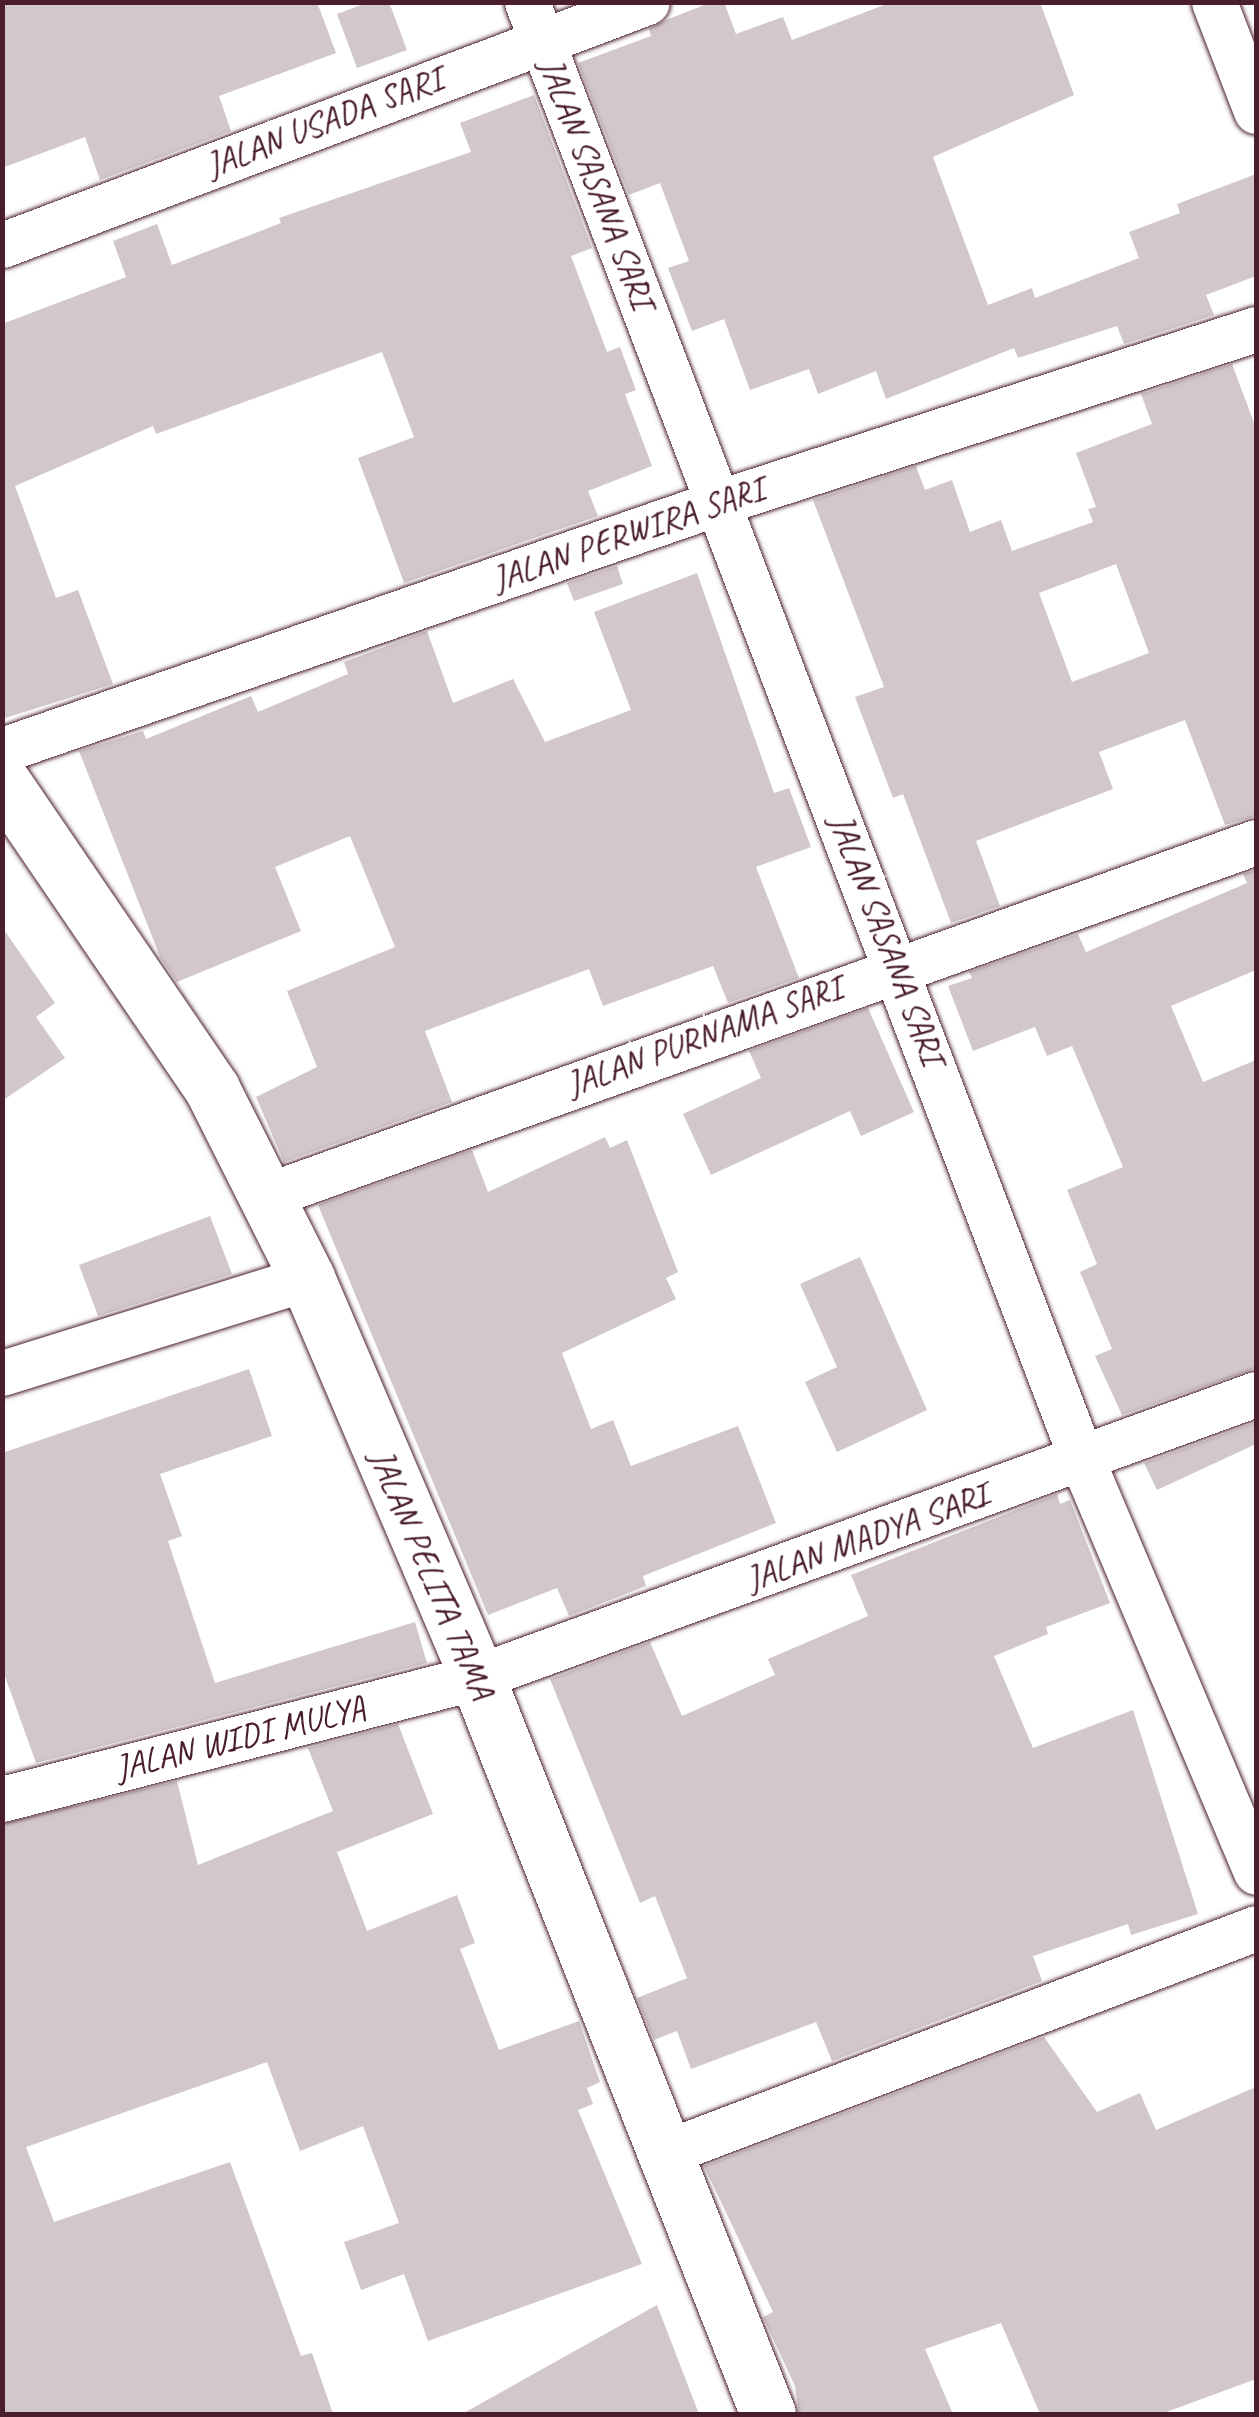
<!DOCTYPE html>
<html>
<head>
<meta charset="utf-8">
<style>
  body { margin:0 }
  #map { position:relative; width:1259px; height:2417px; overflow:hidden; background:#fff; font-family:Caveat,sans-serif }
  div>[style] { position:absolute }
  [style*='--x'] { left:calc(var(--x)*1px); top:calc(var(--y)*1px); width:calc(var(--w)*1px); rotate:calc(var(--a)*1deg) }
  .building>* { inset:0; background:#d2c7cb }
  .roads { filter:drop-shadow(0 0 2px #4a1f2b) drop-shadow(0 0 2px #4a1f2b) }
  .street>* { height:45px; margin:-22.5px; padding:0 22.5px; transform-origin:22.5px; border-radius:22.5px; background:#fff }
  .secondary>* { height:55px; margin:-27.5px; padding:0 27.5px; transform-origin:27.5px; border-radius:27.5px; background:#fff }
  span { translate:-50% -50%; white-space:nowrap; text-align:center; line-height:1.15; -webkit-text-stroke:9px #fff; paint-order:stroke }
  .street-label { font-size:35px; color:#4a1f2b }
  .frame { position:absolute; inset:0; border:5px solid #4a1f2b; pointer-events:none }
</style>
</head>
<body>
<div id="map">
  <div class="building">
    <i style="clip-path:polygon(2px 2px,317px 2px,336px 53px,219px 96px,231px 131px,100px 180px,85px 137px,2px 168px)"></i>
    <i style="clip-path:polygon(369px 2px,389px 2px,407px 50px,357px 68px,337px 14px)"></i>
    <i style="clip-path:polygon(712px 2px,724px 2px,736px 34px,783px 17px,792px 40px,892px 2px,1040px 2px,1074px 95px,933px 157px,988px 305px,1032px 288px,1035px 298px,1139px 258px,1129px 232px,1180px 213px,1177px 204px,1256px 174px,1256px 276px,1206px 295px,1214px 315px,1124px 344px,1117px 326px,1018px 358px,1014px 348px,886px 399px,876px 371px,818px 394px,809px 369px,750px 390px,724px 319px,692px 331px,668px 268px,689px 261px,660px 183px,629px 195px,578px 63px,651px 36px,649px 29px,666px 20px)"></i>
    <i style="clip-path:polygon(534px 95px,592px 248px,571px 256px,607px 352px,620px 347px,636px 390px,625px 394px,652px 466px,588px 491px,598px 516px,404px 583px,358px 458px,414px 437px,382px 352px,156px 434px,153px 426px,15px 486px,56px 598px,78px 590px,113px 684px,2px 719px,2px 324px,126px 277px,113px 241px,157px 224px,172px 265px,281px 223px,279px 218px,471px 152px,460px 123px)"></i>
    <i style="clip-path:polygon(evenodd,1232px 364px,1256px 428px,1256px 816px,1225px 825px,1185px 720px,1099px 752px,1113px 789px,976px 841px,1000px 906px,951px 923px,903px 794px,893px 798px,855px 697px,884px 687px,813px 500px,916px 466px,925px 490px,952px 480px,970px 532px,1001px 520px,1012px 551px,1093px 522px,1088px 509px,1096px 507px,1076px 453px,1152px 424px,1141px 394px,1232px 364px,1116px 564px,1149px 653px,1072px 682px,1039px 593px,1116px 564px)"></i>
    <i style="clip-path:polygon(617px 566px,623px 584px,574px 601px,567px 583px)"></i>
    <i style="clip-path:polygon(697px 573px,774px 793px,789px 788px,811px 847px,756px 867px,799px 978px,728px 1003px,713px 966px,603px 1006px,589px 969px,425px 1031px,452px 1102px,284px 1162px,256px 1097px,317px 1067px,287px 991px,395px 947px,350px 836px,275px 867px,301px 931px,177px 982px,161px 959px,79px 751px,143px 731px,146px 739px,251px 696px,258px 712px,348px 674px,344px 662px,427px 631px,453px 703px,513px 679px,545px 742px,631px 710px,594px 612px)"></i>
    <i style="clip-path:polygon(1256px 870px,1256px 970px,1171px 1006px,1203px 1082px,1256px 1060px,1256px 1368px,1122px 1415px,1095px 1356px,1112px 1349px,1080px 1272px,1097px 1264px,1067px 1190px,1123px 1167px,1072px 1046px,1047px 1056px,1035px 1027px,973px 1051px,948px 986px,972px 978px,969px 972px,1078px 934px,1086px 952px,1247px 883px,1243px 874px)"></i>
    <i style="clip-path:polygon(2px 927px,55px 1003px,36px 1017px,65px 1058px,2px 1101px)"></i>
    <i style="clip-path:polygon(868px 1008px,914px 1112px,861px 1136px,850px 1111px,711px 1175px,683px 1114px,761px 1078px,749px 1051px)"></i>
    <i style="clip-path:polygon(605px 1137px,610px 1148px,627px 1140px,678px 1272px,666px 1278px,676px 1299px,562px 1353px,591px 1429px,613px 1420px,631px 1466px,738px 1426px,776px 1523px,643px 1576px,646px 1586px,569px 1616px,557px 1588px,488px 1615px,318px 1205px,472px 1150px,488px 1192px)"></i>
    <i style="clip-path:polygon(210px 1216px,232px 1274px,98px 1316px,79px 1265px)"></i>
    <i style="clip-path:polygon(860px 1257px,927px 1410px,837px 1452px,805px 1382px,837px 1367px,800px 1284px)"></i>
    <i style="clip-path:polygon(249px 1369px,272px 1436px,160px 1474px,182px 1536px,168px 1541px,215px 1683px,415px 1622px,427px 1663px,36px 1763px,2px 1668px,2px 1453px)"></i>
    <i style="clip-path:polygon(1256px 1422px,1256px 1444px,1157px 1490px,1144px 1463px)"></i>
    <i style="clip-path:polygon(1057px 1494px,1060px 1504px,1070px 1500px,1110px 1603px,1046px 1627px,1048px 1634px,994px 1656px,1033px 1748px,1133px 1710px,1198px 1914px,1131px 1935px,1128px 1924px,1033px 1956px,1042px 1981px,832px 2061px,816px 2022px,691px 2069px,677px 2031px,654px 2040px,637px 1998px,687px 1978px,655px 1896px,640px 1903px,550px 1679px,650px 1642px,682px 1716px,775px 1675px,768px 1659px,868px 1616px,851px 1575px)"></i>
    <i style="clip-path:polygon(398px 1724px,433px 1814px,337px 1852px,367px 1931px,457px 1895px,475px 1943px,460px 1949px,499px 2050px,579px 2021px,600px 2082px,587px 2088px,593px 2104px,578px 2110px,642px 2264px,428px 2341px,404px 2274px,361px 2290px,344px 2242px,399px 2223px,363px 2126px,300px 2151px,267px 2062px,26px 2147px,54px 2222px,230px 2162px,301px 2356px,312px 2353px,333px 2414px,2px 2414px,2px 1824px,177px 1781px,198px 1865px,333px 1811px,308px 1748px)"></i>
    <i style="clip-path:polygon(1044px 2037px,1097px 2112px,1140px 2093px,1156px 2130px,1256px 2087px,1256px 2379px,1161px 2414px,1040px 2414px,1001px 2323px,925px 2349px,953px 2414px,799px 2414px,795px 2386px,763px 2317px,773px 2312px,704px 2166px)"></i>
    <i style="clip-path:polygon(657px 2305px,699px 2414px,462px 2414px)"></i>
  </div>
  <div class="roads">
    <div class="street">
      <i style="--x:527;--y:2;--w:1560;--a:69.16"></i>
      <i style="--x:1082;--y:1460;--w:447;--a:67.1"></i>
      <i style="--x:1214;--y:2;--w:117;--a:68.9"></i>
      <i style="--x:2;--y:245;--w:689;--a:-20.64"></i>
      <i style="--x:2;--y:750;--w:760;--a:-19.06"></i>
      <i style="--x:720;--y:502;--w:563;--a:-17.89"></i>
      <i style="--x:266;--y:1196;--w:1051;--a:-19.68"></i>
      <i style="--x:2;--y:1373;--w:319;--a:-17.3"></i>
      <i style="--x:2;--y:1799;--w:490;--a:-14.4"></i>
      <i style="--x:477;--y:1677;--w:829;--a:-19.97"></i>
      <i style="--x:667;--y:2152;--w:630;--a:-20.82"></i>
    </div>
    <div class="secondary">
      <i style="--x:2;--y:781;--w:373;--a:55.7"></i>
      <i style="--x:212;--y:1089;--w:212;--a:63.3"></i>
      <i style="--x:307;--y:1278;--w:434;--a:66.9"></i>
      <i style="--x:477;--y:1677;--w:792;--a:68.45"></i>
    </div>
  </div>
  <div class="street-label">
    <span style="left:324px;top:122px;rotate:-21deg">JALAN USADA SARI</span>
    <span style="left:597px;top:183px;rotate:69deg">JALAN SASANA SARI</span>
    <span style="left:628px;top:534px;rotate:-19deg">JALAN PERWIRA SARI</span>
    <span style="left:887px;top:939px;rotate:69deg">JALAN SASANA SARI</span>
    <span style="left:704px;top:1036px;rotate:-20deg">JALAN PURNAMA SARI</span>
    <span style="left:867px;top:1537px;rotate:-20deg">JALAN MADYA SARI</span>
    <span style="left:432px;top:1574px;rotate:67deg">JALAN PELITA TAMA</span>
    <span style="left:240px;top:1738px;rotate:-14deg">JALAN WIDI MULYA</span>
  </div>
  <div class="frame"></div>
</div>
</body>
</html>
